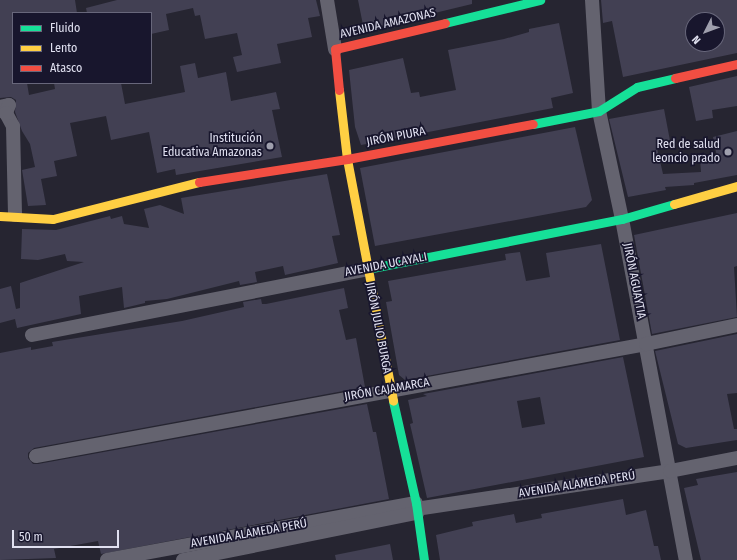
<!DOCTYPE html>
<html>
<head>
<meta charset="utf-8">
<style>
  body { margin:0 }
  #map { position:relative; width:737px; height:560px; overflow:hidden; background:#262531; font-family:"Fira Sans Condensed",sans-serif }
  div>[style] { position:absolute }
  [style*='--x'] { left:calc(var(--x)*1px); top:calc(var(--y)*1px); width:calc(var(--w)*1px); rotate:calc(var(--a)*1deg) }
  .building>* { inset:0; background:#424053 }
  .street>* { height:14px; margin:-7px; padding:0 7px; transform-origin:7px; border-radius:7px; background:#64636f }
  .fast>* { height:9px; margin:-4.5px; padding:0 4.5px; transform-origin:4.5px; border-radius:4.5px; background:#16e098 }
  .slow>* { height:9px; margin:-4.5px; padding:0 4.5px; transform-origin:4.5px; border-radius:4.5px; background:#ffcf43 }
  .jam>* { height:9px; margin:-4.5px; padding:0 4.5px; transform-origin:4.5px; border-radius:4.5px; background:#f24e42 }
  .dots>* { width:11px; height:11px; translate:-50% -50%; box-sizing:border-box; border:2px solid #18162d; border-radius:50% }
  span { translate:-50% -50%; white-space:nowrap; text-align:center; line-height:1.15; -webkit-text-stroke:3.5px #18162d; paint-order:stroke }
  .street-label { font-size:12px; color:#e0e0f0 }
  .poi-label { font-size:12px; color:#e0e0f0 }
  .right { translate:-100% -50%; text-align:right }
  .legend { position:absolute; left:12px; top:12px; width:140px; height:72px; box-sizing:border-box; background:#18162d; border:1px solid #68677b; margin:0; padding:5px 7px; list-style:none; font-size:12px; color:#e0e0f0 }
  .legend li { display:flex; align-items:center; gap:8px; height:20px }
  .legend b { width:20px; border:1px solid #68677b }
  .north { position:absolute; left:685px; top:12px; width:40px; height:40px; box-sizing:border-box; background:#18162d; border:1px solid #68677b; border-radius:50%; rotate:228deg; font-size:11px; font-weight:700; line-height:16px; text-align:center; color:#e0e0f0 }
  .north::after { content:''; display:block; margin:auto; width:14px; height:18px; background:#9f9fad; clip-path:polygon(50% 0,100% 100%,50% 72%,0 100%) }
  .scale { position:absolute; left:12px; top:530px; width:107px; height:18px; box-sizing:border-box; border:2px solid #e0e0f0; border-top:0; padding-left:5px; font-size:12px; line-height:14px; white-space:nowrap; color:#e0e0f0; -webkit-text-stroke:3px #18162d; paint-order:stroke }
</style>
</head>
<body>
<div id="map">
  <div class="building">
    <i style="clip-path:polygon(0 0,75px 0,77px 13px,13px 13px,13px 83px,27px 83px,29px 95px,55px 89px,54px 83px,121px 83px,125px 104px,185px 92px,180px 66px,195px 63px,198px 78px,226px 72px,231px 101px,276px 92px,280px 109px,272px 110px,282px 157px,176px 175px,175px 169px,157px 173px,149px 132px,111px 140px,106px 116px,70px 123px,77px 156px,54px 161px,57px 176px,41px 179px,46px 205px,28px 206px,22px 170px,35px 167px,30px 144px,22px 131px,15px 112px,16px 100px,11px 97px,0 98px)"></i>
    <i style="clip-path:polygon(117px 0,316px 0,320px 16px,308px 18px,312px 37px,277px 44px,281px 63px,237px 72px,233px 57px,242px 55px,237px 33px,205px 39px,200px 15px,195px 16px,193px 8px,166px 14px,169px 30px,151px 34px,151px 13px,87px 13px,86px 8px)"></i>
    <i style="clip-path:polygon(358px 0,472px 0,472px 4px,364px 30px)"></i>
    <i style="clip-path:polygon(evenodd,601px 0,737px 0,737px 53px,623px 77px,612px 21px,603px 23px,601px 0,693px 20px,717px 20px,717px 44px,693px 44px,693px 20px)"></i>
    <i style="clip-path:polygon(559px 23px,573px 93px,551px 98px,553px 108px,361px 145px,355px 127px,349px 70px,403px 58px,411px 93px,419px 92px,420px 97px,456px 90px,448px 50px,504px 39px,529px 32px,529px 29px)"></i>
    <i style="clip-path:polygon(737px 76px,737px 106px,712px 110px,713px 118px,696px 121px,689px 87px)"></i>
    <i style="clip-path:polygon(664px 109px,671px 146px,657px 148px,663px 174px,701px 172px,700px 159px,717px 157px,713px 137px,737px 131px,737px 175px,694px 183px,694px 185px,665px 187px,666px 190px,628px 197px,609px 119px)"></i>
    <i style="clip-path:polygon(575px 127px,592px 200px,586px 207px,375px 246px,360px 168px)"></i>
    <i style="clip-path:polygon(327px 174px,340px 235px,332px 236px,338px 263px,285px 275px,283px 266px,255px 272px,257px 282px,240px 285px,239px 281px,167px 299px,145px 301px,145px 303px,124px 308px,122px 287px,79px 296px,81px 314px,17px 328px,15px 319px,0 323px,0 289px,11px 286px,16px 309px,20px 308px,20px 283px,84px 262px,67px 261px,65px 254px,38px 260px,21px 259px,22px 229px,56px 230px,110px 216px,111px 219px,122px 216px,124px 224px,149px 228px,144px 209px,160px 205px,184px 214px,181px 198px)"></i>
    <i style="clip-path:polygon(737px 213px,737px 266px,734px 267px,737px 317px,652px 334px,634px 235px)"></i>
    <i style="clip-path:polygon(601px 244px,620px 340px,405px 380px,399px 375px,386px 302px,392px 301px,388px 281px,506px 260px,505px 254px,520px 252px,526px 281px,550px 277px,546px 253px)"></i>
    <i style="clip-path:polygon(344px 288px,348px 308px,339px 310px,346px 340px,356px 338px,365px 387px,34px 448px,28px 453px,28px 458px,33px 464px,38px 464px,367px 404px,373px 432px,376px 432px,389px 499px,101px 554px,98px 541px,54px 549px,56px 558px,0 560px,0 353px,31px 347px,31px 350px,53px 346px,52px 342px,182px 321px,244px 307px,243px 302px,261px 299px,262px 304px,266px 304px)"></i>
    <i style="clip-path:polygon(737px 334px,737px 393px,727px 394px,734px 429px,737px 429px,737px 440px,686px 448px,678px 444px,655px 351px)"></i>
    <i style="clip-path:polygon(evenodd,623px 357px,644px 457px,427px 498px,410px 424px,413px 423px,408px 400px,427px 396px,423px 394px,623px 357px,540px 397px,545px 424px,522px 428px,517px 401px,540px 397px)"></i>
    <i style="clip-path:polygon(737px 472px,737px 560px,701px 560px,684px 488px,698px 485px,696px 479px)"></i>
    <i style="clip-path:polygon(623px 499px,626px 515px,646px 510px,654px 546px,658px 546px,661px 560px,440px 560px,436px 535px,473px 526px,472px 522px,514px 514px,516px 523px,542px 518px,541px 514px)"></i>
    <i style="clip-path:polygon(390px 544px,393px 560px,336px 560px,335px 555px)"></i>
  </div>
  <div class="street">
    <i style="--x:327;--y:0;--w:50;--a:80.7"></i>
    <i style="--x:592;--y:0;--w:111;--a:86.4"></i>
    <i style="--x:599;--y:111;--w:110;--a:78"></i>
    <i style="--x:622;--y:219;--w:347;--a:79.4"></i>
    <i style="--x:0;--y:107;--w:9;--a:-13"></i>
    <i style="--x:9;--y:105;--w:9;--a:111"></i>
    <i style="--x:6;--y:113;--w:15;--a:62"></i>
    <i style="--x:13;--y:126;--w:89;--a:88.7"></i>
    <i style="--x:32;--y:335;--w:341;--a:-11.1"></i>
    <i style="--x:36;--y:456;--w:620;--a:-10.4"></i>
    <i style="--x:646;--y:344;--w:93;--a:-11.8"></i>
    <i style="--x:416;--y:509;--w:257;--a:-8.5"></i>
    <i style="--x:670;--y:471;--w:68;--a:-11"></i>
    <i style="--x:107;--y:560;--w:314;--a:-10.5"></i>
    <i style="--x:183;--y:560;--w:239;--a:-11.4"></i>
  </div>
  <div class="fast">
    <i style="--x:445;--y:23;--w:98;--a:-13.6"></i>
    <i style="--x:533;--y:124;--w:67;--a:-11.1"></i>
    <i style="--x:599;--y:111;--w:45;--a:-32.3"></i>
    <i style="--x:637;--y:87;--w:39;--a:-13"></i>
    <i style="--x:367;--y:269;--w:260;--a:-11.1"></i>
    <i style="--x:622;--y:219;--w:54;--a:-16.1"></i>
    <i style="--x:393;--y:401;--w:105;--a:77.3"></i>
    <i style="--x:416;--y:503;--w:58;--a:82"></i>
  </div>
  <div class="slow">
    <i style="--x:339;--y:90;--w:69;--a:83.4"></i>
    <i style="--x:347;--y:159;--w:246;--a:79.2"></i>
    <i style="--x:674;--y:204;--w:66;--a:-15.9"></i>
    <i style="--x:0;--y:216;--w:53;--a:3.2"></i>
    <i style="--x:53;--y:219;--w:151;--a:-14.2"></i>
  </div>
  <div class="jam">
    <i style="--x:675;--y:78;--w:64;--a:-12.7"></i>
    <i style="--x:339;--y:90;--w:41;--a:-95.6"></i>
    <i style="--x:335;--y:49;--w:113;--a:-13.3"></i>
    <i style="--x:199;--y:182;--w:150;--a:-8.8"></i>
    <i style="--x:347;--y:159;--w:189;--a:-10.7"></i>
  </div>
  <div class="dots">
    <i style="left:270px;top:146px;background:#9f9fad"></i>
    <i style="left:728px;top:152px;background:#9f9fad"></i>
  </div>
  <div class="street-label">
    <span style="left:388px;top:24px;rotate:-13deg">AVENIDA AMAZONAS</span>
    <span style="left:396px;top:137px;rotate:-11deg">JIRÓN PIURA</span>
    <span style="left:386px;top:265px;rotate:-11deg">AVENIDA UCAYALI</span>
    <span style="left:634px;top:281px;rotate:79deg">JIRÓN AGUAYTIA</span>
    <span style="left:378px;top:328px;rotate:79deg">JIRÓN JULIO BURGA</span>
    <span style="left:387px;top:390px;rotate:-10deg">JIRÓN CAJAMARCA</span>
    <span style="left:577px;top:485px;rotate:-9deg">AVENIDA ALAMEDA PERÚ</span>
    <span style="left:249px;top:534px;rotate:-10deg">AVENIDA ALAMEDA PERÚ</span>
  </div>
  <div class="poi-label">
    <span class="right" style="left:262px;top:146px">Institución<br>Educativa Amazonas</span>
    <span class="right" style="left:720px;top:152px">Red de salud<br>leoncio prado</span>
  </div>
  <ul class="legend">
  <li><b style="height:5px;background:#16e098"></b>Fluido</li>
  <li><b style="height:5px;background:#ffcf43"></b>Lento</li>
  <li><b style="height:5px;background:#f24e42"></b>Atasco</li>
  </ul>
  <div class="north">N</div>
  <div class="scale">50 m</div>
</div>
</body>
</html>
